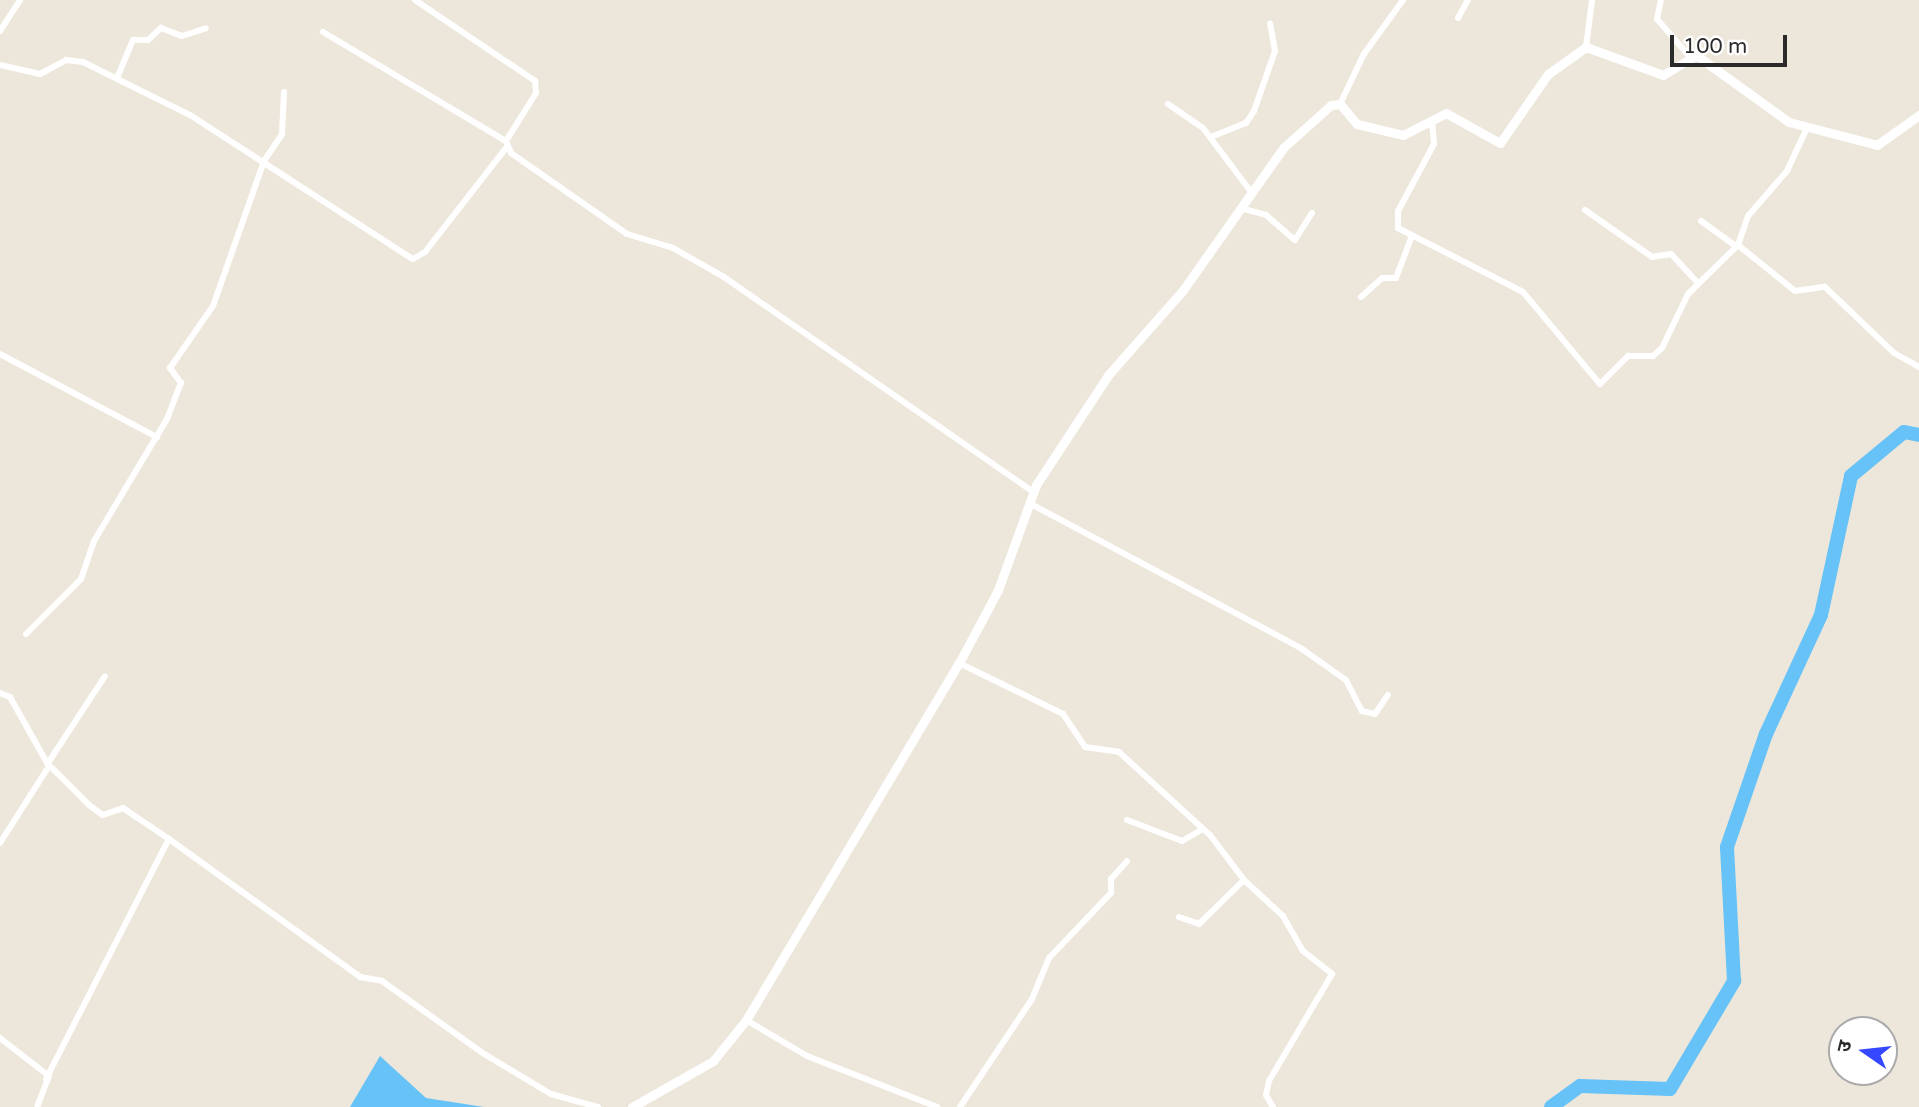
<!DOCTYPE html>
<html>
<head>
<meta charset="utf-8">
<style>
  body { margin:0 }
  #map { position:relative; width:1919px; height:1107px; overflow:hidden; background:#ede7db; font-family:"Varela Round","Noto Sans Devanagari",sans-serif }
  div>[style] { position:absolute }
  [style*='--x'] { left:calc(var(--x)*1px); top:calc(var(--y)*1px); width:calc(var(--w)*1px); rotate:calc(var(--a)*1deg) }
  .water>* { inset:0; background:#66c2f7 }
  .river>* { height:14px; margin:-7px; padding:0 7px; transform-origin:7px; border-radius:7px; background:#66c2f7 }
  .street>* { height:6px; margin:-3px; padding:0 3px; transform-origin:3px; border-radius:3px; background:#fff }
  .secondary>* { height:9px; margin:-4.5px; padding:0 4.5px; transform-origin:4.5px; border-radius:4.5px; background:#fff }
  span { translate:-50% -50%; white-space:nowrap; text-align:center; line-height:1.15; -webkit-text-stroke:5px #fff; paint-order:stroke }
  .north { position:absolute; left:1828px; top:1016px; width:70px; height:70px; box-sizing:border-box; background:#fff; border:2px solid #aaa; border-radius:50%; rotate:284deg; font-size:19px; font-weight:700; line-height:28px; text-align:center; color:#2a2a2a }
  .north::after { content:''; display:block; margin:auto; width:24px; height:32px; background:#3648ff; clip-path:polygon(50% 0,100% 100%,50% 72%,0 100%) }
  .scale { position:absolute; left:1670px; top:35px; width:117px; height:32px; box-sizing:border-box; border:4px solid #2a2a2a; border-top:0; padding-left:9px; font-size:21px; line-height:24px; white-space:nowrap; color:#2a2a2a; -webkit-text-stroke:5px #fff; paint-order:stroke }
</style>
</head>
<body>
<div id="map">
  <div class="water">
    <i style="clip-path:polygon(380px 1056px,426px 1098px,484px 1107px,350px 1107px)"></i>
  </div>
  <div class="river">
    <i style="--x:1551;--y:1107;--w:36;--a:-36"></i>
    <i style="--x:1580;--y:1086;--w:90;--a:1.9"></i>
    <i style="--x:1670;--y:1089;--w:126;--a:-59.3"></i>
    <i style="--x:1734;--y:981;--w:134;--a:-93"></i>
    <i style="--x:1727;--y:847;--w:120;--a:-71"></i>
    <i style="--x:1766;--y:734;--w:131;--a:-65.2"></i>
    <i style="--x:1821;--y:615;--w:142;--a:-77.8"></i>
    <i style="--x:1851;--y:476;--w:69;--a:-39.7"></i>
    <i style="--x:1904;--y:432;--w:15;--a:11"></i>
  </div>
  <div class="street">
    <i style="--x:415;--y:0;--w:145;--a:34"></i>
    <i style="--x:535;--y:81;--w:12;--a:85"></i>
    <i style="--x:536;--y:93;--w:57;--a:122"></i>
    <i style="--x:506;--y:141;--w:13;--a:67"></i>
    <i style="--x:511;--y:153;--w:141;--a:34.9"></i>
    <i style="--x:627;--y:234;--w:48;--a:16.9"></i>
    <i style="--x:673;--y:248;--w:59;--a:29.6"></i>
    <i style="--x:724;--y:277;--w:375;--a:34.8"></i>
    <i style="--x:1661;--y:0;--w:19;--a:102"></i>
    <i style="--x:1657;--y:19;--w:50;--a:49"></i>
    <i style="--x:1458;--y:18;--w:21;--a:-61"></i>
    <i style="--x:0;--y:31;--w:37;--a:-57"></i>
    <i style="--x:323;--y:32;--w:213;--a:30.8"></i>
    <i style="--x:1586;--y:47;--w:47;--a:-82.7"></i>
    <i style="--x:0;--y:65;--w:41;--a:12.7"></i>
    <i style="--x:40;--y:74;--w:30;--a:-28"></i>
    <i style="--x:66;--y:60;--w:17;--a:7"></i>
    <i style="--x:83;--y:62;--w:119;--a:26.4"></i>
    <i style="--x:190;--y:115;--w:265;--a:32.9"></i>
    <i style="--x:413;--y:259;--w:14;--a:-30"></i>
    <i style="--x:425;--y:252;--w:132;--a:-52.1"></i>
    <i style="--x:117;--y:78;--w:41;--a:-67.2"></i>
    <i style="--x:133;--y:40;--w:15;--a:0"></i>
    <i style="--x:148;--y:40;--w:18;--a:-43"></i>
    <i style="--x:161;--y:28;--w:22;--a:21"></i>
    <i style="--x:182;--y:36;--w:25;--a:-18"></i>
    <i style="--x:1168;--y:104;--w:42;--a:34.4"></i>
    <i style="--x:1203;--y:128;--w:81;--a:53"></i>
    <i style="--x:1340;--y:104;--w:55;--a:-64.4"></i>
    <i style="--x:1364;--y:54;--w:67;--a:-54.2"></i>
    <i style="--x:1432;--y:121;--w:23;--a:85"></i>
    <i style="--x:1434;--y:144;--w:76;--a:118.2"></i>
    <i style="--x:1398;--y:211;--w:17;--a:90"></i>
    <i style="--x:1398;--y:228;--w:140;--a:27.1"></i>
    <i style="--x:1523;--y:292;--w:120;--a:50.1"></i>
    <i style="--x:1600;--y:384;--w:40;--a:-45"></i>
    <i style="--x:1628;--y:356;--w:25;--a:0"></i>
    <i style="--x:1653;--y:356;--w:12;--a:-42"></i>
    <i style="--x:1662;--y:348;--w:60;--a:-64.3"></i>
    <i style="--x:1688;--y:294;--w:70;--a:-44.4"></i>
    <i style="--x:1738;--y:245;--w:31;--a:-71"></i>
    <i style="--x:1748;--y:216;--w:60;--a:-49.1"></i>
    <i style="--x:1787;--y:171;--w:47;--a:-65.1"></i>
    <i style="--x:1211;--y:137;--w:38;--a:-22"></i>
    <i style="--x:1246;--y:123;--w:14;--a:-56"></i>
    <i style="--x:1254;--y:111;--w:64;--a:-70.7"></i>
    <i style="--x:1275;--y:51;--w:28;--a:-100"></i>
    <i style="--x:1244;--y:209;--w:23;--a:15"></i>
    <i style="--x:1266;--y:215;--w:38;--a:41"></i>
    <i style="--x:1295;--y:240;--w:32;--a:-58"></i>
    <i style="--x:1585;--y:210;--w:82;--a:35"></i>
    <i style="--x:1652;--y:257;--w:19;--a:-9"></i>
    <i style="--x:1671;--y:254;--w:40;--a:47"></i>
    <i style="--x:1701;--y:221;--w:44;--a:35.8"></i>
    <i style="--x:1738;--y:245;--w:73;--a:38.9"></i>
    <i style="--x:1795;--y:291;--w:30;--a:-8"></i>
    <i style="--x:1825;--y:287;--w:95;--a:43.7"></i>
    <i style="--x:1894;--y:353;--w:29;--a:29"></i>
    <i style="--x:1361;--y:297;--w:28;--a:-42"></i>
    <i style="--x:1382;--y:278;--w:14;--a:0"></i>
    <i style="--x:1396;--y:278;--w:43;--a:-69.4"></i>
    <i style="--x:0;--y:354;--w:178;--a:27.9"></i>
    <i style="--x:1031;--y:504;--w:307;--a:28.1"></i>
    <i style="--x:1302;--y:649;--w:54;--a:35.2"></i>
    <i style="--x:1346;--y:680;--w:35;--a:63"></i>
    <i style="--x:1362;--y:711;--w:13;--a:13"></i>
    <i style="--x:1375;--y:714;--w:23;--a:-56"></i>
    <i style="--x:26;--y:634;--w:78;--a:-45"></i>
    <i style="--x:81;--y:579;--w:40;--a:-71.1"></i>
    <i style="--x:94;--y:541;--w:142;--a:-59.1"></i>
    <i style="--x:167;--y:419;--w:39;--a:-69"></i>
    <i style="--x:181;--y:383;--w:19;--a:-126"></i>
    <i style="--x:170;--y:368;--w:75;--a:-55.3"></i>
    <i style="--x:213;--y:306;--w:154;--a:-70.6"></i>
    <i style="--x:264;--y:161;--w:32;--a:-56"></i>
    <i style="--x:282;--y:134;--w:42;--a:-87.3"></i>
    <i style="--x:959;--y:663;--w:116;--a:26.1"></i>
    <i style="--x:1063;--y:714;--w:40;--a:56"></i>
    <i style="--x:1085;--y:747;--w:34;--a:8"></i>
    <i style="--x:1119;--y:752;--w:123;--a:42.4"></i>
    <i style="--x:1210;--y:835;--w:56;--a:52.9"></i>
    <i style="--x:1244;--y:880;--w:53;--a:42.7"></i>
    <i style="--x:1283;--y:916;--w:40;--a:60.3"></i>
    <i style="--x:1303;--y:951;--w:37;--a:38"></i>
    <i style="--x:1332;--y:974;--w:124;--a:120.5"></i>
    <i style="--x:1269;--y:1081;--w:14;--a:102"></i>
    <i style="--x:1266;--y:1095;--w:14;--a:60"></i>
    <i style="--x:0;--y:693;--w:11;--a:22"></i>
    <i style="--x:10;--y:697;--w:76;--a:60.7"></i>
    <i style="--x:47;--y:763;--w:59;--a:45"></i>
    <i style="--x:89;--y:805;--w:17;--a:36"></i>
    <i style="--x:103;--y:815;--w:21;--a:-19"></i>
    <i style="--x:123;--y:808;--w:55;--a:34"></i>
    <i style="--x:50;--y:760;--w:100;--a:-56.8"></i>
    <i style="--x:1127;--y:820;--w:59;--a:20.9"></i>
    <i style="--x:1182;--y:841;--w:24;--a:-30"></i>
    <i style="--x:0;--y:843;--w:91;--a:-57.5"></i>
    <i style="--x:1179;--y:917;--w:21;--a:19"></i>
    <i style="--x:1199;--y:924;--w:63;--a:-44.4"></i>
    <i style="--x:746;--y:1020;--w:71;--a:30.5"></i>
    <i style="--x:807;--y:1056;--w:140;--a:21.4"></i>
    <i style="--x:0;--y:1038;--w:62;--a:37.8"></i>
    <i style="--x:49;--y:1076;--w:33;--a:111"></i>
    <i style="--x:46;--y:1079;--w:270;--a:-62.9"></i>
    <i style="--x:169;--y:839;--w:236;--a:35.8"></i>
    <i style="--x:360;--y:977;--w:22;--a:10"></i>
    <i style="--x:382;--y:981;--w:122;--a:35.6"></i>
    <i style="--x:481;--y:1052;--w:82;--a:31"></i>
    <i style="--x:551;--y:1094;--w:49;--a:15.5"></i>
    <i style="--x:960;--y:1107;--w:130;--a:-56.3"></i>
    <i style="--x:1032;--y:999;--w:44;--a:-67.5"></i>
    <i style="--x:1049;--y:958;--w:90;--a:-46.4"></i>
    <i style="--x:1111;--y:893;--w:14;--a:-90"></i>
    <i style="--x:1111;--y:879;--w:24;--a:-48"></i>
  </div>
  <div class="secondary">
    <i style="--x:632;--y:1107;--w:93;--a:-29.6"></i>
    <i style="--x:713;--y:1061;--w:53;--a:-51.2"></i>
    <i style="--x:746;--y:1020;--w:416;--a:-59.2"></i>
    <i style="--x:959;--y:663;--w:83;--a:-61.9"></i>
    <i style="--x:998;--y:590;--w:112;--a:-70.1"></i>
    <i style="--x:1036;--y:485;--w:133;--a:-56.7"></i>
    <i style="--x:1109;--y:374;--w:112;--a:-48.6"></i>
    <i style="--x:1183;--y:290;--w:174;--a:-54.8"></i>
    <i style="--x:1283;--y:148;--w:64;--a:-41.9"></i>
    <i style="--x:1331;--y:105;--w:9;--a:-6"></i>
    <i style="--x:1340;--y:104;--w:26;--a:50"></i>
    <i style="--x:1357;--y:124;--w:47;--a:13.4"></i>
    <i style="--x:1403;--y:135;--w:48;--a:-27.1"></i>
    <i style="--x:1446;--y:113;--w:62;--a:29.1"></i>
    <i style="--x:1500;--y:143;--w:84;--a:-55.2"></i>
    <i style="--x:1548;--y:74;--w:47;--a:-35.4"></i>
    <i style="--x:1586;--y:47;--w:82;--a:20"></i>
    <i style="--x:1663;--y:75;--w:39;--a:-31"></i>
    <i style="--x:1696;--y:55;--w:115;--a:35.8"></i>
    <i style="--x:1789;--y:122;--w:91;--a:14.6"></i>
    <i style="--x:1877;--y:145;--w:52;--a:-35.5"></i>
  </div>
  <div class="north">उ</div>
  <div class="scale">100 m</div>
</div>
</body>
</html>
